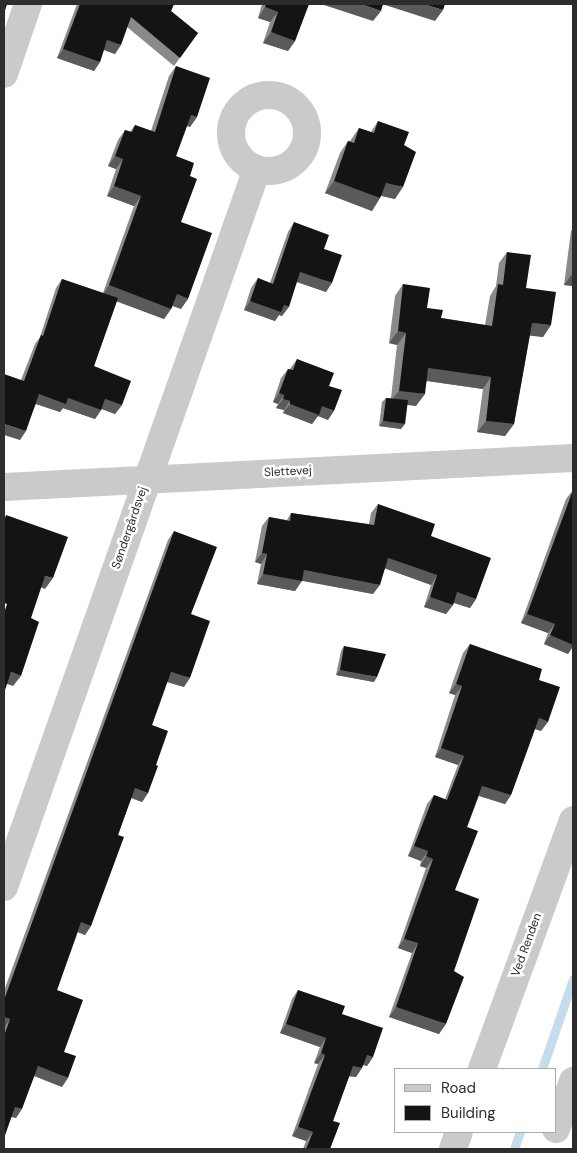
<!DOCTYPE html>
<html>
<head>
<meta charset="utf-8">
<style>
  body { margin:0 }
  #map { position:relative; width:577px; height:1153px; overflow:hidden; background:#fff; font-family:"DM Sans",sans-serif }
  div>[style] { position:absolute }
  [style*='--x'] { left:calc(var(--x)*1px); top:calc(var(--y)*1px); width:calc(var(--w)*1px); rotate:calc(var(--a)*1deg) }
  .stream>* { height:9px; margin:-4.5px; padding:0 4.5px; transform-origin:4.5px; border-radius:4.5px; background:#c5ddeb }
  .minor>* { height:28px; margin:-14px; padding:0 14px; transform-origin:14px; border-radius:14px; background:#cacaca }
  .minor>.ring { margin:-14px; padding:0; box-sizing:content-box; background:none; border:28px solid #cacaca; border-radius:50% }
  .wall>* { inset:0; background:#8a8a8a }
  .shaded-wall>* { inset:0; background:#5a5a5a }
  .building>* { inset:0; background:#141414 }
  span { translate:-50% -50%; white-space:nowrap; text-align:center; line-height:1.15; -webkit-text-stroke:5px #fff; paint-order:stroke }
  .street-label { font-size:12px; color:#2d2d2d }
  .frame { position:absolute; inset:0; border:5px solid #2d2d2d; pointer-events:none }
  .legend { position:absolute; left:394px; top:1068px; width:162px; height:65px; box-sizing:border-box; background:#fff; border:1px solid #ababab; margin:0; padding:6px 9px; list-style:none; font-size:15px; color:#2d2d2d }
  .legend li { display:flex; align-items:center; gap:10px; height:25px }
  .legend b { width:25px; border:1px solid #ababab }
</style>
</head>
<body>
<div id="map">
  <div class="stream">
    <i style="--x:542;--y:1069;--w:95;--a:-71"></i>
    <i style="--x:514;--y:1149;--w:18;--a:-71"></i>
  </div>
  <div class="minor">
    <i style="--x:4;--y:74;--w:74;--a:-71.1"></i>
    <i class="ring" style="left:231px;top:95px;width:48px;height:48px"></i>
    <i style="--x:4;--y:487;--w:570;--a:-2.92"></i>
    <i style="--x:4;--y:887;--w:761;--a:-70.59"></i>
    <i style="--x:482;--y:1069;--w:265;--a:-69.9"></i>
    <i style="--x:556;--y:1129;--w:51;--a:-70.5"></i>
    <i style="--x:453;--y:1149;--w:18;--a:-71"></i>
  </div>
  <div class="wall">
    <i style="clip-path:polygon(77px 4px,174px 4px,171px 11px,198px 33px,174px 66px,127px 27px,115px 54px,104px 50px,100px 62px,94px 71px,57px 58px)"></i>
    <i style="clip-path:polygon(262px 4px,309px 4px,295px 41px,288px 51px,263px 43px,270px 22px,258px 18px)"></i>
    <i style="clip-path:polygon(176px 66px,197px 117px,190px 127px,187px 126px,176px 156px,190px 176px,181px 222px,181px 309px,173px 306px,171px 309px,164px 319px,117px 301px,94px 366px,122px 405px,115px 414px,102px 409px,95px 419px,63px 408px,60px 412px,36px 404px,20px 440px,21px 380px,35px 344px,40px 337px,56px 288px,62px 279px,103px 293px,134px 206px,107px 196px,116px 169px,108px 166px,118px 140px,125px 130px,130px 132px,135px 125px,151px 131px,169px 76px)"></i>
    <i style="clip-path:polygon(378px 121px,404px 145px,395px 199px,381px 196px,372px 211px,325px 193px,340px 153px,348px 141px,350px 141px,359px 128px,371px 132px)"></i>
    <i style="clip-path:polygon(294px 222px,324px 249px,326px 292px,297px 282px,282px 316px,279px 315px,275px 321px,244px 310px,251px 288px,258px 278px,270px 283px,288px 232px)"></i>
    <i style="clip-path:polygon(573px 228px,573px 286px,564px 285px,571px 231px)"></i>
    <i style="clip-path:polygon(507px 252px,526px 288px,551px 325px,543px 337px,530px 335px,514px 424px,505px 436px,477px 432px,483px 389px,427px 381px,416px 406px,407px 405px,401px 429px,379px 426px,382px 402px,386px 398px,391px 398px,397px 345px,389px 343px,395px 296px,403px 284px,427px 308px,441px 318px,485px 325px,490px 296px,496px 286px,499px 263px)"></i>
    <i style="clip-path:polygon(297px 359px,329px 386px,328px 420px,318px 416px,312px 424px,283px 413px,284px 410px,276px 408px,278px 404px,273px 402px,281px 378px,288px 369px,290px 369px)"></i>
    <i style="clip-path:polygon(573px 490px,573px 646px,568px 654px,544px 644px,548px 633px,521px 623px,566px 499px)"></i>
    <i style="clip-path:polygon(378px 504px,431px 536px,476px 599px,470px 608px,454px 603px,446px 614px,424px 607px,431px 585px,385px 568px,373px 594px,302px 580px,295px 591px,257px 584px,261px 564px,255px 562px,262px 526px,269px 517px,287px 520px,291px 513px,369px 524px,371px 513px)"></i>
    <i style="clip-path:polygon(174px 531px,191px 614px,184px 687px,167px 682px,152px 725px,156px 765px,148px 793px,142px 802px,131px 798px,118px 835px,91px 926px,85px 935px,78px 932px,57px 990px,64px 1052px,62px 1087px,34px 1076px,16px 1118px,11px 1117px,4px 1138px,4px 991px,168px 540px)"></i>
    <i style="clip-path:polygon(470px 644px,539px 680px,541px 731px,535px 729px,511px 795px,505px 804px,479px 796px,467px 827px,455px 890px,454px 971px,439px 1034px,389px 1017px,412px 953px,398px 948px,426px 868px,420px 866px,421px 861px,408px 856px,427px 804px,434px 795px,445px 799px,458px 765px,435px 757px,455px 695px,449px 693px,463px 653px)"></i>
    <i style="clip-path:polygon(344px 646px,374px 682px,336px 675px,341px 651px)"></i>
    <i style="clip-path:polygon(298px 990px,342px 1014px,373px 1057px,367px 1066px,363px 1065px,356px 1077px,349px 1076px,333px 1121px,330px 1149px,303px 1149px,306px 1141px,292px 1136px,318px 1064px,314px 1063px,320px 1047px,280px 1033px,292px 999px)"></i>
  </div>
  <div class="shaded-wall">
    <i style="clip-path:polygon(321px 4px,361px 4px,381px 11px,373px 21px)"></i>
    <i style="clip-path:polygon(382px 4px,423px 4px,443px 10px,435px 21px)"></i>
    <i style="clip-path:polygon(265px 7px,278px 12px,270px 22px,258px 18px)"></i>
    <i style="clip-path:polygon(271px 32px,295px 41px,288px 51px,263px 43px)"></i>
    <i style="clip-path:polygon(107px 40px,121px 45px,115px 54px,101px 49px)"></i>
    <i style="clip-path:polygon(63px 49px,100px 62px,94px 71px,57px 58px)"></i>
    <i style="clip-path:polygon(191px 115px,197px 117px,190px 127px,184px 125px)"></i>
    <i style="clip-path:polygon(115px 156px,123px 159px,116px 169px,108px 166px)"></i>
    <i style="clip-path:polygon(334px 181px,380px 198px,372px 211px,325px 193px)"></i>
    <i style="clip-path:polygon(386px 183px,403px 187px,395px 199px,378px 195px)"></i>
    <i style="clip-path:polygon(114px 186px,141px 196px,134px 206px,107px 196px)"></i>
    <i style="clip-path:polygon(300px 272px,332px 283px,326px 292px,294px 281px)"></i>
    <i style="clip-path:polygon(572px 274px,573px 274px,573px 286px,564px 285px)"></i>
    <i style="clip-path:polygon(109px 285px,171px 309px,164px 319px,102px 296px)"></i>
    <i style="clip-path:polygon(177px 294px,188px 299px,181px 309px,170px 305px)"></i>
    <i style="clip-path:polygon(250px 301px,284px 305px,289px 307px,282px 316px,279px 315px,275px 321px,244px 310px)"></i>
    <i style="clip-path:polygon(532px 323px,551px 325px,543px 337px,524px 335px)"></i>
    <i style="clip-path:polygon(398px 331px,406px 333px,397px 345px,389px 343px)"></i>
    <i style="clip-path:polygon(428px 368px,491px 377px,483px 389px,420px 380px)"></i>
    <i style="clip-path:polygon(399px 391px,425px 394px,416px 406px,390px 402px)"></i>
    <i style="clip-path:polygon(279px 393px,284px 395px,278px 404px,273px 402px)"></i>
    <i style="clip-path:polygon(39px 394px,68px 398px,101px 410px,95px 419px,63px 408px,60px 412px,33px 403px)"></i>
    <i style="clip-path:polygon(105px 399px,122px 405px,115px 414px,99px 408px)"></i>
    <i style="clip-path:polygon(283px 399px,290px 401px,284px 410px,276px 408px)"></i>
    <i style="clip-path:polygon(290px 404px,322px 406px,334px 411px,328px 420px,318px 416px,312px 424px,283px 413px)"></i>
    <i style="clip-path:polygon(383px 421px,405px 424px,401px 429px,379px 426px)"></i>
    <i style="clip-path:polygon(486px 421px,514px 424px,505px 436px,477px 432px)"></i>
    <i style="clip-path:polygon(4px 424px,26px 431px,20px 440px,4px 435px)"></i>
    <i style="clip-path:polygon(262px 553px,267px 554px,261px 564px,255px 562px)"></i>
    <i style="clip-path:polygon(388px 558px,437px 575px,431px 585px,381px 567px)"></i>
    <i style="clip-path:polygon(304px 570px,380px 585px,373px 594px,297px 580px)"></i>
    <i style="clip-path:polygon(263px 574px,302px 581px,295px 591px,257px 584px)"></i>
    <i style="clip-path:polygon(45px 576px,53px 578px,45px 589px,38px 586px)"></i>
    <i style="clip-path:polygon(457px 592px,476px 599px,470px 608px,451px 602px)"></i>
    <i style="clip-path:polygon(430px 597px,453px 605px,446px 614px,424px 607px)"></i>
    <i style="clip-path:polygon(527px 614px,555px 624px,548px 633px,521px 623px)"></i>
    <i style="clip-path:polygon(550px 635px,573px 645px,573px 646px,568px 654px,544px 644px)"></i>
    <i style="clip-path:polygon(340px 670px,377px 677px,374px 682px,336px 675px)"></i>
    <i style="clip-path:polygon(11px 672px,21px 676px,13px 686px,4px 683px)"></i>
    <i style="clip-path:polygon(171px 672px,190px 678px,184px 687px,164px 681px)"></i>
    <i style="clip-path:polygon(456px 684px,462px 686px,455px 695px,449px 693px)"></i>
    <i style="clip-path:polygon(539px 718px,548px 722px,541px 731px,532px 728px)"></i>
    <i style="clip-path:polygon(441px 748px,464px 756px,458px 765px,435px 757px)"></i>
    <i style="clip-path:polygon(482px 786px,511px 795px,505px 804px,476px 795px)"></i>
    <i style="clip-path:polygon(135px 788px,148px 793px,142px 802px,129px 797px)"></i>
    <i style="clip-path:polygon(414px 846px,428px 851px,421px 861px,408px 856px)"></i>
    <i style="clip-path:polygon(426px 856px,433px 859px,426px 868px,420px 866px)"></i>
    <i style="clip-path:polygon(81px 922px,91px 926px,85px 935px,75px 931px)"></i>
    <i style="clip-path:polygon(404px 939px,418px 943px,412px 953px,398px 948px)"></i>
    <i style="clip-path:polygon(396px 1007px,446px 1024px,439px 1034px,389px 1017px)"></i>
    <i style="clip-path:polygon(4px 1017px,10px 1019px,4px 1028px)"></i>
    <i style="clip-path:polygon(286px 1024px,326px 1038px,320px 1047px,280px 1033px)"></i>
    <i style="clip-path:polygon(321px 1053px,325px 1055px,318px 1064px,314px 1063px)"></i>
    <i style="clip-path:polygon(367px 1055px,373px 1057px,367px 1066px,360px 1064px)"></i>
    <i style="clip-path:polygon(38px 1066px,68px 1078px,62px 1087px,32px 1075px)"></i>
    <i style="clip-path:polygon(353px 1066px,362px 1068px,356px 1077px,346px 1076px)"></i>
    <i style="clip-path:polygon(15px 1107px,22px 1109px,16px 1118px,9px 1116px)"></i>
    <i style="clip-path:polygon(298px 1127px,313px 1132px,306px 1141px,292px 1136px)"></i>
  </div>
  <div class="building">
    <i style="clip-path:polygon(4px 4px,7px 4px,4px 14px)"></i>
    <i style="clip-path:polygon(80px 4px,174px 4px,171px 11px,198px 33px,180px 58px,131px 17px,121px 45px,107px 40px,100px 62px,63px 49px)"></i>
    <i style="clip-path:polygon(266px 4px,309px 4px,295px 41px,271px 32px,278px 12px,265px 7px)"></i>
    <i style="clip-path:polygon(361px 4px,383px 4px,381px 11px)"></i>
    <i style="clip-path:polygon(423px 4px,445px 4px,443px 10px)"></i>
    <i style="clip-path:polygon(176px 66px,210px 78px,197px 117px,191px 115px,176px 156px,194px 163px,190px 176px,197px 179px,181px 222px,212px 233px,188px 299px,177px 294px,171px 309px,109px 285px,141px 196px,114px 186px,123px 159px,115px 156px,125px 130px,132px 132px,135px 125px,155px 132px)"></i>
    <i style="clip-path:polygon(378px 121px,409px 132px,404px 145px,416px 152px,403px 187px,386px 183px,380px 198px,334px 181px,348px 141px,354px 143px,359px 128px,374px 133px)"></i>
    <i style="clip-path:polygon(294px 222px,329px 235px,324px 249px,342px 255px,332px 283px,300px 272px,289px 307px,284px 305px,281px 312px,250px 301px,258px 278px,273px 284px)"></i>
    <i style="clip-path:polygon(507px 252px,531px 255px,526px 288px,556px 292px,551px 325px,532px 323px,514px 424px,486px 421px,491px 377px,428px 368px,425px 394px,399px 391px,406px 333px,398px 331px,403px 284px,430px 288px,427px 308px,443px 310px,441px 318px,492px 326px,498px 284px,503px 285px)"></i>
    <i style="clip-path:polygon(62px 279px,118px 298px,94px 366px,131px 381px,122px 405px,105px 399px,101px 410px,68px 398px,66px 404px,39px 394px,26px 431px,4px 424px,4px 374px,24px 381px,41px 335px,43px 336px)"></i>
    <i style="clip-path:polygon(297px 359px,334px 373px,329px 386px,342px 390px,334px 411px,322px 406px,319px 415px,290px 404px,290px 401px,283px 399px,284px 395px,279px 393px,288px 369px,293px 370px)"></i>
    <i style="clip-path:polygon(386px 398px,408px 400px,405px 424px,383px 421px)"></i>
    <i style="clip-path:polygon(573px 490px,573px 645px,550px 635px,555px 624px,527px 614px)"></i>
    <i style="clip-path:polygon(378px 504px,435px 524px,431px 536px,491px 558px,476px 599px,457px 592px,453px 605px,430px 597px,437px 575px,388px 558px,380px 585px,304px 570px,302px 581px,263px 574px,267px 554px,262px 553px,269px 517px,290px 521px,291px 513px,374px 525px)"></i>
    <i style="clip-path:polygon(6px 515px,68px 537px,53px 578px,45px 576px,31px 618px,39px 622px,21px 676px,11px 672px,4px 693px,4px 613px,7px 604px,4px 603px,4px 521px)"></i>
    <i style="clip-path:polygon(174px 531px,217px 547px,191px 614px,210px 621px,190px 678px,171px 672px,152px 725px,168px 731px,156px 765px,158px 766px,148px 793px,135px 788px,118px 835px,124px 837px,91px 926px,81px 922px,57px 990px,83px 1000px,64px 1052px,76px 1056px,68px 1078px,38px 1066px,22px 1109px,15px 1107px,4px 1138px,4px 1036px,10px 1019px,4px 1017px,4px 1000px)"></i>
    <i style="clip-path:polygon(470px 644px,542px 669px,539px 680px,560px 687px,548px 722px,539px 718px,511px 795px,482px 786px,467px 827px,478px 831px,455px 890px,479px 899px,454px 971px,464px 977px,446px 1024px,396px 1007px,418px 943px,404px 939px,433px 859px,426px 856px,428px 851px,414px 846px,434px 795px,447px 800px,464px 756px,441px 748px,462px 686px,456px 684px)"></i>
    <i style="clip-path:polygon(344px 646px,386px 654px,377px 677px,340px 670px)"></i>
    <i style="clip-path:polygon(298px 990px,345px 1006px,342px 1014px,383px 1028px,373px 1057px,367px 1055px,362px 1068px,353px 1066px,333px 1121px,340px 1123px,330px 1149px,306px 1149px,313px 1132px,298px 1127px,325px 1055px,321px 1053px,326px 1038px,286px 1024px)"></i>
  </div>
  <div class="street-label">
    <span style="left:288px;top:472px;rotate:-3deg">Slettevej</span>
    <span style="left:130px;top:528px;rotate:-71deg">Søndergårdsvej</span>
    <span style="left:527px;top:945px;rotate:-70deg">Ved Renden</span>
  </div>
  <div class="frame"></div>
  <ul class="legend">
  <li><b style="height:6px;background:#cacaca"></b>Road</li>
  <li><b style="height:14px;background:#141414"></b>Building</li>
  </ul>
</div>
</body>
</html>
